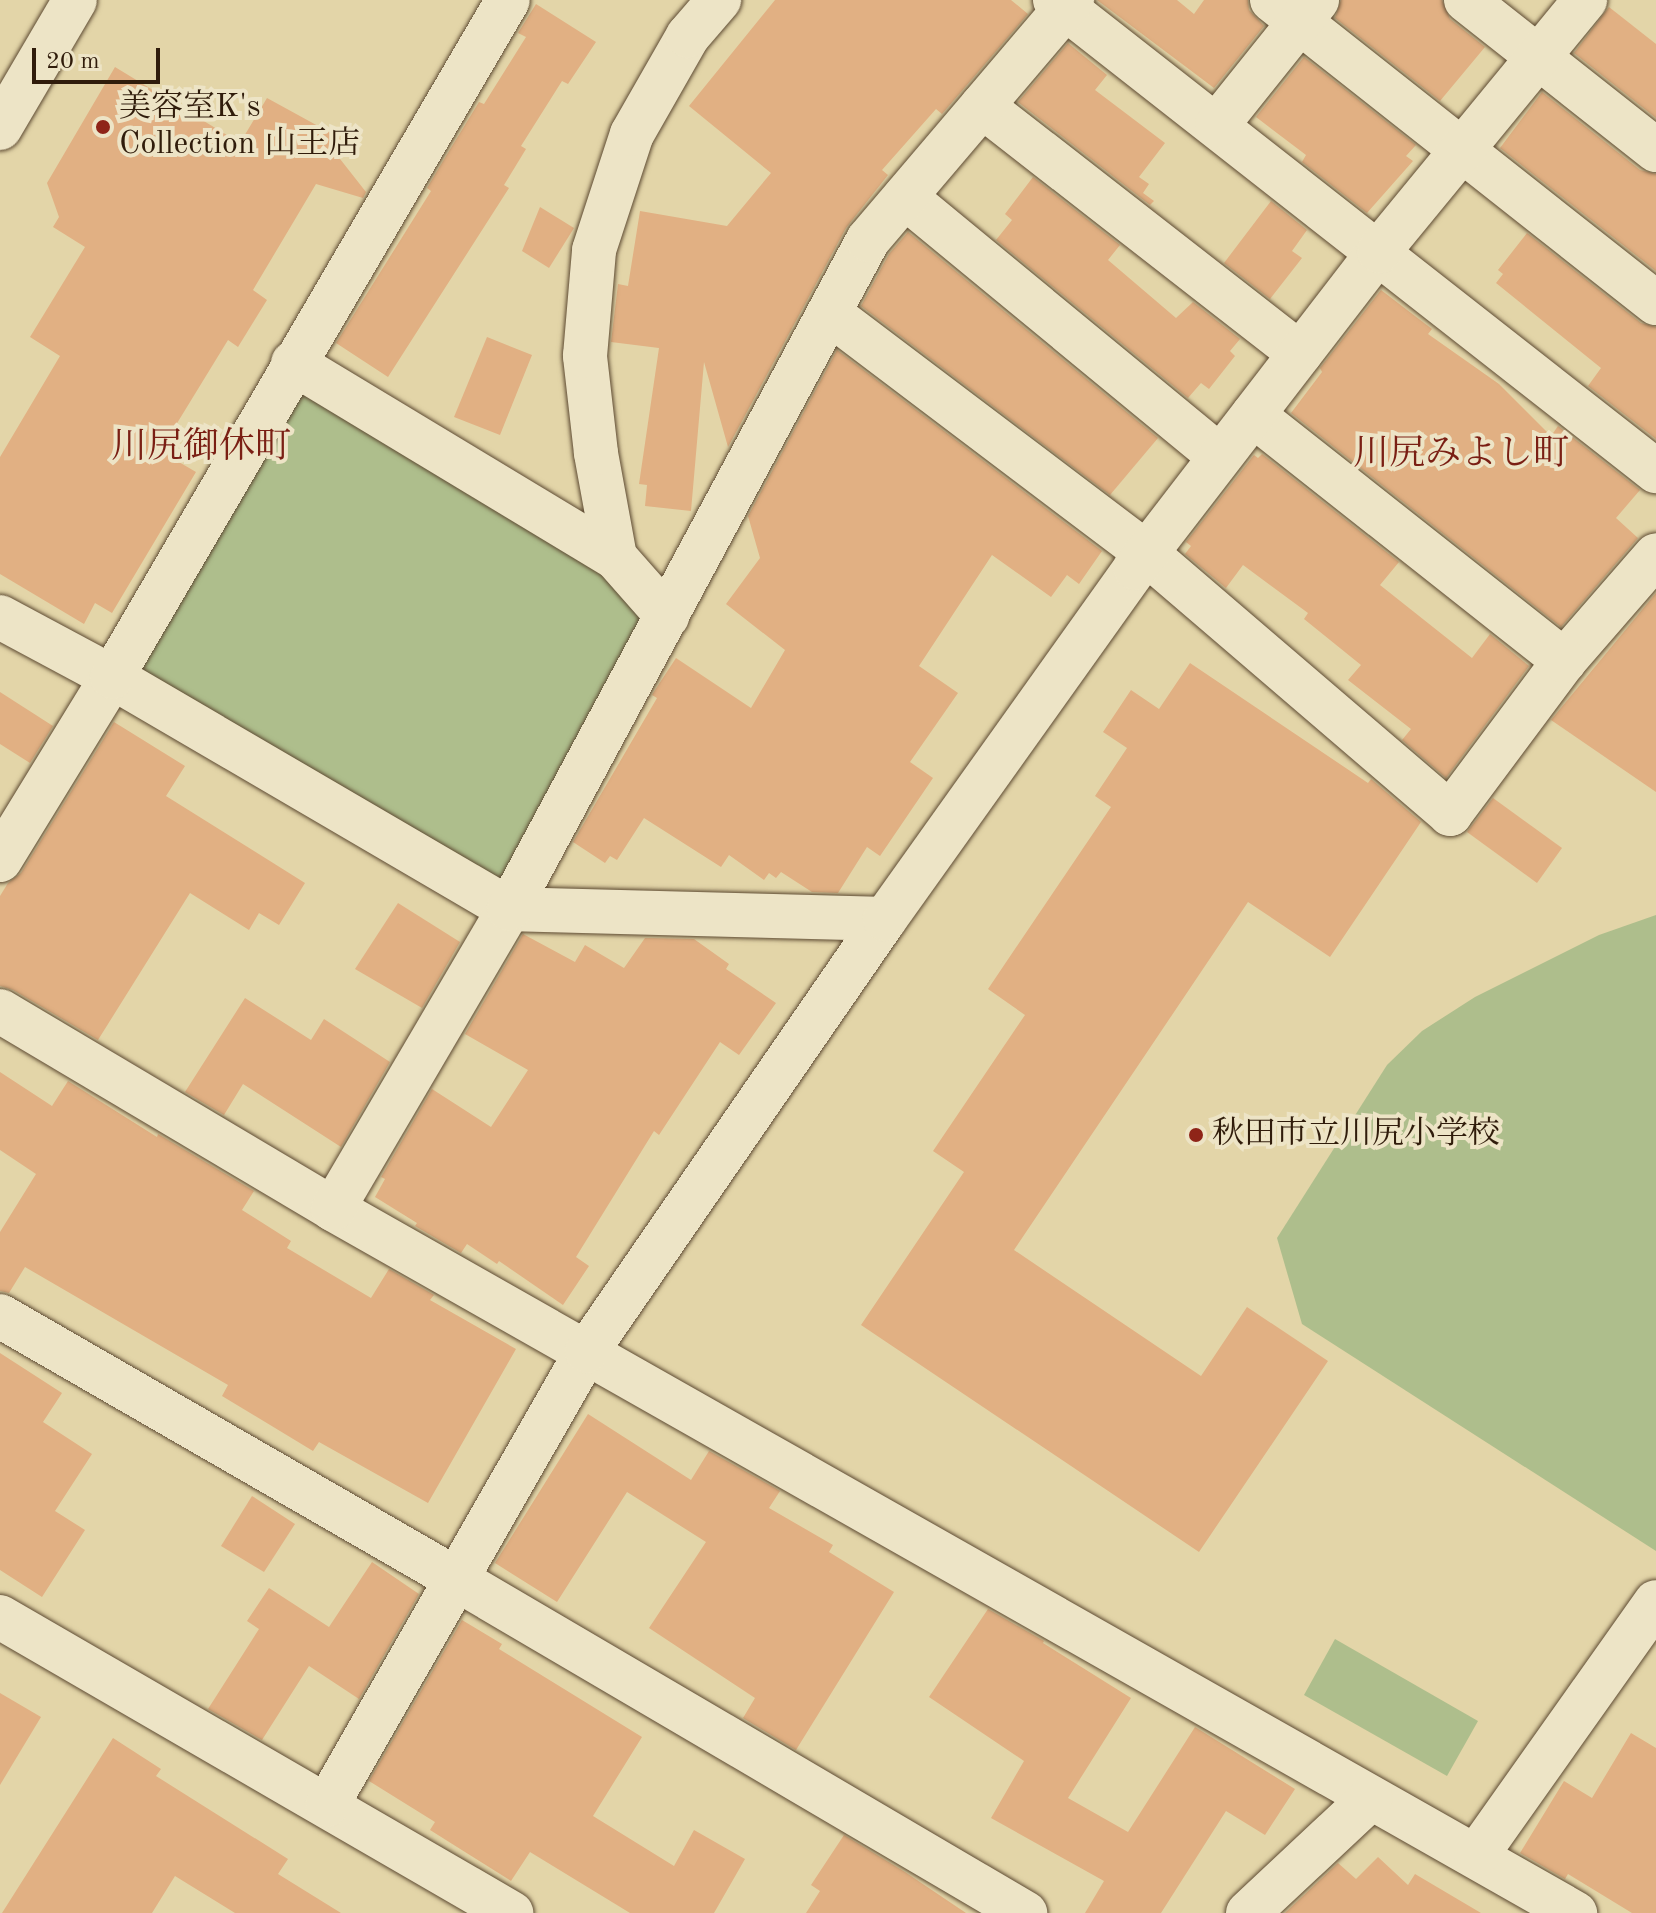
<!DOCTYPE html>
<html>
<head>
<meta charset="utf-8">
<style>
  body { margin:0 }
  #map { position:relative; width:1656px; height:1913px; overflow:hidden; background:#e3d5a8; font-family:"Old Standard TT","Noto Serif JP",serif }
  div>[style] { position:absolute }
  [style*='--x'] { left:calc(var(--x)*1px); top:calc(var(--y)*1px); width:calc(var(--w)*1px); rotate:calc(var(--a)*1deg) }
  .green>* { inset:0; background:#aebe8c }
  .building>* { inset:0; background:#e1b083 }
  .roads { filter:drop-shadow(0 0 2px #5d4a32) drop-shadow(0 0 2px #5d4a32) }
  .street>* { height:44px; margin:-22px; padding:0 22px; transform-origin:22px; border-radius:22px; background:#ede4c6 }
  .secondary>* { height:44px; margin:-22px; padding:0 22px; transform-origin:22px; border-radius:22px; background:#ede4c6 }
  .dots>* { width:22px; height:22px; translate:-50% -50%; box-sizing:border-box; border:4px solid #ede4c6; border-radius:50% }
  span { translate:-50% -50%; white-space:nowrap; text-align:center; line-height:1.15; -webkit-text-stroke:8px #ede4c6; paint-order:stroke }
  .poi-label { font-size:32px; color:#301c0b }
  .left { translate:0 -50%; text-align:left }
  .quarter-label { font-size:36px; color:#7a1f14 }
  .scale { position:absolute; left:32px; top:48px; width:128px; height:36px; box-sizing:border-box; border:4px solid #301c0b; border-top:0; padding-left:10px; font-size:24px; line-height:28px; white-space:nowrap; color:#301c0b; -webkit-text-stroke:6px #ede4c6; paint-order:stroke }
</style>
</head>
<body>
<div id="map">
  <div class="green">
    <i style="clip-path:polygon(293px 363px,667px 616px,509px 909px,112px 677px)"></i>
    <i style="clip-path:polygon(1656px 915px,1656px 1551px,1302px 1324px,1277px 1238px,1387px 1065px,1422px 1031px,1475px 997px,1599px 935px)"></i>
    <i style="clip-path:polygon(1335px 1639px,1478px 1721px,1447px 1776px,1304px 1695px)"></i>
  </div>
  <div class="building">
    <i style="clip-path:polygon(775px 0,1011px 0,1028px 14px,942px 114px,936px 109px,882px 170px,888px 175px,846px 228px,728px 447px,704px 362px,691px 511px,645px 506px,647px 485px,639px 484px,659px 348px,611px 342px,618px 284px,628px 286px,640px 211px,727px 226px,771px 173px,689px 106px)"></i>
    <i style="clip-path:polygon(1097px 0,1177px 0,1194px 14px,1204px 0,1248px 0,1249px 10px,1264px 26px,1214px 88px)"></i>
    <i style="clip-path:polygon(1341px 0,1442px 0,1450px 19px,1485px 47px,1440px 101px,1335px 18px)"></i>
    <i style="clip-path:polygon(536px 4px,596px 42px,568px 84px,562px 81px,521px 146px,526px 149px,504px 185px,509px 188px,388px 377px,336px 343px,431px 191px,427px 188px,446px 156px,479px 102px,484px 104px,526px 37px,518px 33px)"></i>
    <i style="clip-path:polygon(1609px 7px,1656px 44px,1656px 118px,1574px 53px)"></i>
    <i style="clip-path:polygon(1068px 43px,1107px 75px,1095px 90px,1165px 143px,1139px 177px,1149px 184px,1143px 193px,1154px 201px,1150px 205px,1018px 102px)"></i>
    <i style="clip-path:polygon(1304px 57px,1416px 145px,1406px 156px,1413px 161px,1367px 213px,1302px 162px,1306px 155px,1256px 117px)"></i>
    <i style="clip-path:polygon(115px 67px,240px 143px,267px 98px,340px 138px,333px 150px,366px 192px,363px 198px,316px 184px,253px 290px,267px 300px,238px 347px,228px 340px,160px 451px,196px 472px,112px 613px,95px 603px,84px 624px,0 574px,0 457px,60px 356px,30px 337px,85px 247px,53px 227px,59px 217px,47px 183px)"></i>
    <i style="clip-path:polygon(1542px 92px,1640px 170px,1656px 174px,1656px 271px,1500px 148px)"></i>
    <i style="clip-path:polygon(1033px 177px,1120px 245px,1108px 260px,1176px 318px,1193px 302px,1240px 339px,1230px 351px,1235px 356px,1209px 389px,1201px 383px,1188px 398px,996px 240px,1012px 220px,1005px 214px)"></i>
    <i style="clip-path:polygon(1271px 201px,1307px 230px,1292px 251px,1302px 258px,1270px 299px,1224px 263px)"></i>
    <i style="clip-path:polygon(540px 207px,574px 228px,549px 268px,522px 251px)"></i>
    <i style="clip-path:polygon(908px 232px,1158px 438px,1110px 495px,861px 306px,889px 254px)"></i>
    <i style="clip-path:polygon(1527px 233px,1641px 323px,1656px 327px,1656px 439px,1588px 386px,1601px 368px,1496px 283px,1503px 274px,1498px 270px)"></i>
    <i style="clip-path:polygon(1381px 290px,1432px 329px,1428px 334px,1499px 384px,1551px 436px,1558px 426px,1640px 490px,1616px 518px,1638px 538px,1561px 627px,1291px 413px,1322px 372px,1320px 368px)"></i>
    <i style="clip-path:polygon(487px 337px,532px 355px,500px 435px,454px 417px)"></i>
    <i style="clip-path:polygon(837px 350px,1102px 551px,1079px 584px,1067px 575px,1051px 597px,992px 555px,919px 666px,958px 693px,910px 762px,933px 778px,880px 856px,867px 847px,838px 893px,812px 892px,781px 872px,776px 878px,769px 873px,764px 880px,729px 855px,721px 867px,644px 818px,617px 860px,610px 856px,605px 863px,573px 842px,657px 698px,652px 695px,655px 690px,676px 658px,751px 708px,785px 650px,726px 604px,760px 558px,748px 516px)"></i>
    <i style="clip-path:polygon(1262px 454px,1399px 562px,1380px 585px,1472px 658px,1490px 634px,1529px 666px,1446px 778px,1402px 740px,1411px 729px,1348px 680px,1361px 665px,1304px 619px,1308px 613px,1243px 565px,1226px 588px,1185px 554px,1191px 546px,1186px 542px,1254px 455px,1258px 458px)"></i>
    <i style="clip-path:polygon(1656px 593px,1656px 792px,1551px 720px)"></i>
    <i style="clip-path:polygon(1190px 663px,1368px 783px,1371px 779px,1421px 822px,1330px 957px,1248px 902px,1014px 1250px,1201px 1376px,1247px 1307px,1328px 1361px,1199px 1552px,861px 1325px,964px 1172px,933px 1151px,1025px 1015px,988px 989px,1111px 807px,1095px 796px,1127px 748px,1103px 732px,1131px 690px,1159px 709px)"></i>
    <i style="clip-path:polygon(0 692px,53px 726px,30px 763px,0 744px)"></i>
    <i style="clip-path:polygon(114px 722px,185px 766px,166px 796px,305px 883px,279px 925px,259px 913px,249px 930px,190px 893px,98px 1040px,13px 990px,0 986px,0 896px,8px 883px,21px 873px)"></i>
    <i style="clip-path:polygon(1493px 798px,1562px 848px,1537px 883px,1467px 832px)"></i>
    <i style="clip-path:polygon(398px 903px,460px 942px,422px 1008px,355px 969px)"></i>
    <i style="clip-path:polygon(523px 934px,575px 962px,585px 945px,624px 968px,645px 938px,694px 939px,729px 964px,726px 969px,776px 1003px,739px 1055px,720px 1042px,659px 1135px,654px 1131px,576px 1257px,589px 1266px,563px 1305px,499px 1261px,497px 1264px,467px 1244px,461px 1253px,415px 1226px,417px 1223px,375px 1197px,385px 1179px,381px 1177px,432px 1089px,491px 1127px,528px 1070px,465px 1034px)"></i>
    <i style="clip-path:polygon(245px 998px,311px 1040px,324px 1019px,390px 1062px,341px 1147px,243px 1084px,224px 1115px,185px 1092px)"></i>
    <i style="clip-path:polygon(0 1072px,52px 1106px,68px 1081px,157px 1137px,158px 1134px,254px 1191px,242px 1210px,291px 1241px,287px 1248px,371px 1298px,389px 1269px,434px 1295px,430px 1300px,516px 1349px,428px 1503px,319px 1442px,313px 1451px,222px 1396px,228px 1385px,25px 1267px,9px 1293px,0 1291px,0 1232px,36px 1174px,0 1150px)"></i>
    <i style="clip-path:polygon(0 1353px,62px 1393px,43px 1422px,92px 1454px,55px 1511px,85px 1530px,42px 1597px,0 1570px)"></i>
    <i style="clip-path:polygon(588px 1414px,691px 1480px,709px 1451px,775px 1488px,780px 1491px,769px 1508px,833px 1545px,829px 1552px,894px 1592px,796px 1750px,743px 1718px,755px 1698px,649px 1628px,706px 1542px,627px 1492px,557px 1602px,495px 1563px)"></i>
    <i style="clip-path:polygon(252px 1496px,295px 1524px,264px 1572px,221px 1546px)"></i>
    <i style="clip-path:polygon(372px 1562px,419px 1594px,359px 1699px,309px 1666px,262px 1740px,208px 1709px,259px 1629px,247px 1621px,269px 1588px,329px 1627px)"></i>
    <i style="clip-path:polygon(988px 1609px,1044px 1641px,1043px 1643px,1131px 1698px,1068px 1798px,1128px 1832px,1195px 1727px,1295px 1789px,1265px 1835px,1226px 1811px,1161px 1913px,1085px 1913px,1104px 1881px,991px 1818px,1024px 1761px,929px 1697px)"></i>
    <i style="clip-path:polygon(462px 1620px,502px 1644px,499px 1649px,642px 1737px,593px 1816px,674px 1866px,694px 1830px,745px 1859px,714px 1913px,630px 1913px,530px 1852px,511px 1881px,430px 1830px,435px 1822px,369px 1781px)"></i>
    <i style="clip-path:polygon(0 1693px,41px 1717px,0 1785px)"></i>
    <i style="clip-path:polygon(1631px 1733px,1656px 1748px,1656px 1913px,1632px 1913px,1568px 1874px,1565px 1879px,1520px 1853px,1564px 1781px,1592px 1798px)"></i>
    <i style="clip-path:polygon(113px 1738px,161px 1769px,156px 1776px,288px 1859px,278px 1874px,341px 1913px,235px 1913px,175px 1876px,152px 1913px,2px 1913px)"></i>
    <i style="clip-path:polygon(844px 1835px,905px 1872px,966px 1913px,806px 1913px,820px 1891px,811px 1885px)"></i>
    <i style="clip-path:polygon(1378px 1857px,1408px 1885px,1415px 1874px,1481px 1913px,1285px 1913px,1338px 1863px,1356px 1879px)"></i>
  </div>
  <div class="roads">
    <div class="street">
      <i style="--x:1055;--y:0;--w:764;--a:38.09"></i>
      <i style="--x:1272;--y:0;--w:489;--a:38.3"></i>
      <i style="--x:1466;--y:0;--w:242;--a:38.3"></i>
      <i style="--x:982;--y:106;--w:403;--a:37.9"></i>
      <i style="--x:1217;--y:125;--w:160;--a:-51.3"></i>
      <i style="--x:905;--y:197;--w:408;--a:39.5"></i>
      <i style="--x:829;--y:313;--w:398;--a:37.1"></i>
      <i style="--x:1146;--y:553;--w:401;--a:40.6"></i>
      <i style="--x:1450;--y:814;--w:191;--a:-53.3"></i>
      <i style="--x:1564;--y:661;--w:140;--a:-49"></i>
      <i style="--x:293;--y:363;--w:376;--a:31.1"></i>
      <i style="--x:615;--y:557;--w:79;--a:48.6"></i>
      <i style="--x:1253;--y:415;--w:397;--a:38.3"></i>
      <i style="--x:615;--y:557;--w:106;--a:-100.4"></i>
      <i style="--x:596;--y:453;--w:98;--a:-96.5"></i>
      <i style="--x:585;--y:356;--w:106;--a:-85.1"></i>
      <i style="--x:594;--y:250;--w:122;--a:-71.9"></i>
      <i style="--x:632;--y:134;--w:113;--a:-60.3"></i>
      <i style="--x:688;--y:36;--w:48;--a:-49.3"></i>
      <i style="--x:0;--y:617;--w:127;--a:28.2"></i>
      <i style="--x:112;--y:677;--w:460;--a:30.3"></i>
      <i style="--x:509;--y:909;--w:376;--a:1.5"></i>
      <i style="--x:0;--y:860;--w:215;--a:-58.5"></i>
      <i style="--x:112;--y:677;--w:784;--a:-59.68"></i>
      <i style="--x:0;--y:1011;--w:387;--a:30.7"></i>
      <i style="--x:333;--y:1209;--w:1428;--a:29.55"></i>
      <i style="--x:333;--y:1209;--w:348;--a:-59.6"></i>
      <i style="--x:509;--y:909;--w:759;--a:-61.78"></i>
      <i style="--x:868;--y:240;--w:315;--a:-49.6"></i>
      <i style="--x:0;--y:1316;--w:529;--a:29.96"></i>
      <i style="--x:458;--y:1580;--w:658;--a:30.43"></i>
      <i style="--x:0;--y:1617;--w:591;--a:30.08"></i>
      <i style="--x:327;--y:1805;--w:523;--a:-60.2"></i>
      <i style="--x:587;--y:1351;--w:525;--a:-55.4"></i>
      <i style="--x:885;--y:919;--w:431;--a:-54.5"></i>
      <i style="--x:1135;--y:568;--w:400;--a:-52.4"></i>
      <i style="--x:1379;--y:251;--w:325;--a:-50.6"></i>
      <i style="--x:1476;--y:1856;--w:311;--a:-54.7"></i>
      <i style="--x:1248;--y:1913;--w:168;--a:-43.1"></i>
    </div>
    <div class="secondary">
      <i style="--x:0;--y:128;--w:148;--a:-59.6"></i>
    </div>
  </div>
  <div class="dots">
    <i style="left:103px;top:127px;background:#8f2418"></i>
    <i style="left:1196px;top:1135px;background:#8f2418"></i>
  </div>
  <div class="poi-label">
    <span class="left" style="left:119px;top:127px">美容室K's<br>Collection 山王店</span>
    <span class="left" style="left:1212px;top:1135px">秋田市立川尻小学校</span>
  </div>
  <div class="quarter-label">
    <span style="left:201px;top:449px">川尻御休町</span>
    <span style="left:1461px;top:456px">川尻みよし町</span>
  </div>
  <div class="scale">20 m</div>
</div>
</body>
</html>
